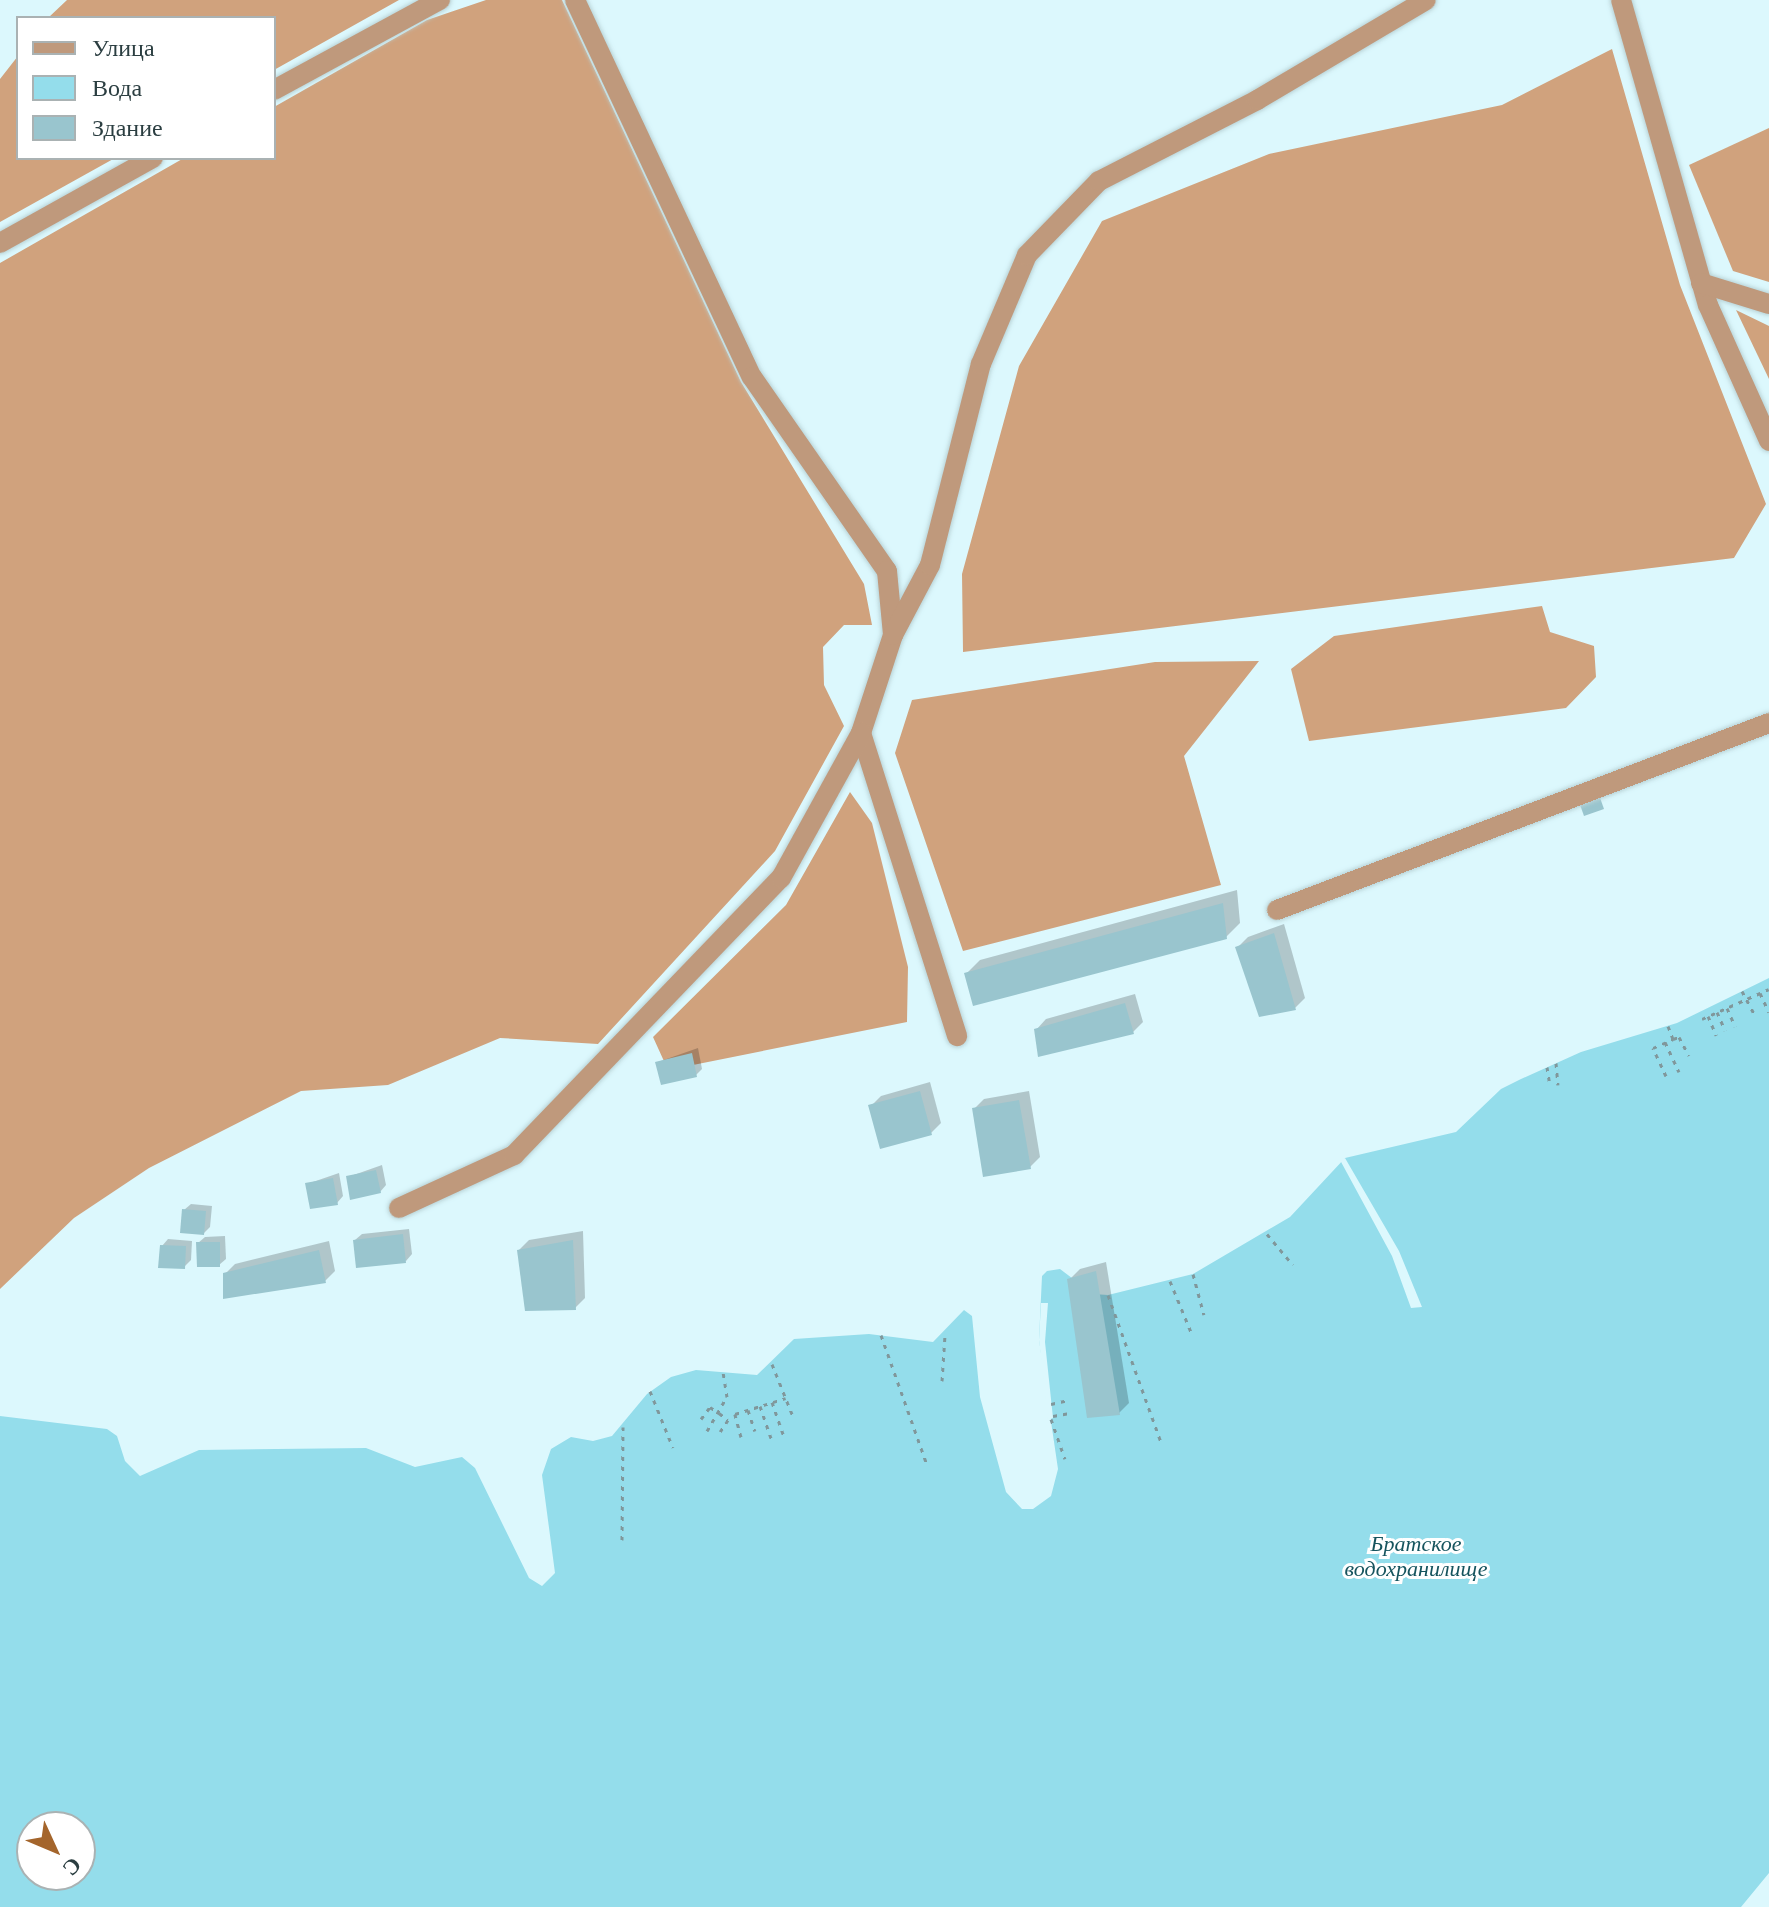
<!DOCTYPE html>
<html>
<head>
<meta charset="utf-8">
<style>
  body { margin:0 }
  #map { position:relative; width:1769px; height:1907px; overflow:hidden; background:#dcf8fd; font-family:Georgia,serif }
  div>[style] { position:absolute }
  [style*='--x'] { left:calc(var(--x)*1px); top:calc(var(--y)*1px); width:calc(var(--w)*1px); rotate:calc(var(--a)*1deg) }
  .forest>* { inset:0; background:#d0a27d }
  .water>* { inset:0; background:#94ddeb }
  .pier>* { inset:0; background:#dcf8fd }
  .shadow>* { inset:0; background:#0003 }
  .building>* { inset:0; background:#99c5ce }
  .path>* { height:3px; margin-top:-1.5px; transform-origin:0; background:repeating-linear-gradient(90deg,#80979b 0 4px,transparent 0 10px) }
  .roads { filter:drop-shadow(0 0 2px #b9d3d7) drop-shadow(0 0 2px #b9d3d7) }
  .minor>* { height:20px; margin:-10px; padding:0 10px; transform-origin:10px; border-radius:10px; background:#bf997c }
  span { translate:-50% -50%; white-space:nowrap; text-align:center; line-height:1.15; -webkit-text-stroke:6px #fff; paint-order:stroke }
  .water-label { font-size:22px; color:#16545e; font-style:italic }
  .legend { position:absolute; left:16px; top:16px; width:260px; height:144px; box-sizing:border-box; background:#fff; border:2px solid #aab2b3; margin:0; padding:10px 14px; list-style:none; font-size:24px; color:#2b3e41 }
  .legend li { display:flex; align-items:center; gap:16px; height:40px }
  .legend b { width:40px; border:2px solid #aab2b3 }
  .north { position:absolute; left:16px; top:1811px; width:80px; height:80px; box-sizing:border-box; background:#fff; border:2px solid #aab2b3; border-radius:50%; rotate:134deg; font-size:22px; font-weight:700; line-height:32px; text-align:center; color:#2b3e41 }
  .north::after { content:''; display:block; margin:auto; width:28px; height:36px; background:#a4652c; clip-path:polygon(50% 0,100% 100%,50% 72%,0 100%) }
</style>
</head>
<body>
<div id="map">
  <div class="forest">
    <i style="clip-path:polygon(67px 0,399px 0,274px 70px,274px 18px,48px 18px)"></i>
    <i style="clip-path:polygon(486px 0,562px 0,741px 382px,864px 584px,872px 625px,844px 625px,823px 647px,824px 685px,844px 726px,775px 851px,598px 1044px,500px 1038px,388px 1085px,301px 1091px,149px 1168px,74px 1218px,0 1289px,0 263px,184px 158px,274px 158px,274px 107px,427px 20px)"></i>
    <i style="clip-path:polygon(1612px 49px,1680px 285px,1766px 504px,1734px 558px,963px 652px,962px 574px,1019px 366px,1102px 221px,1269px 154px,1502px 105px)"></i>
    <i style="clip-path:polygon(18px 56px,18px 158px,115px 158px,0 222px,0 79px)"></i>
    <i style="clip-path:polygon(1769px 128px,1769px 282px,1733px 271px,1689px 165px)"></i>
    <i style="clip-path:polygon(1736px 310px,1769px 326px,1769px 379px)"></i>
    <i style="clip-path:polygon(1542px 606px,1550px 632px,1594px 646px,1596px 677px,1566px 708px,1309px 741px,1291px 669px,1334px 636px)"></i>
    <i style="clip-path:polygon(1259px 661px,1184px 756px,1221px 885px,963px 951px,895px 753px,912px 700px,1155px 662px)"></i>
    <i style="clip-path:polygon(850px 792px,872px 823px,908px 967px,907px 1022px,668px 1070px,653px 1037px,786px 905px)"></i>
  </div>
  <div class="water">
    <i style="clip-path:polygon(evenodd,1769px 978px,1769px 1873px,1741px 1907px,0 1907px,0 1416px,107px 1429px,117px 1436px,125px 1461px,140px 1476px,199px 1450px,366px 1448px,415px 1467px,462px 1457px,475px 1468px,529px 1578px,542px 1586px,555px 1573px,542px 1475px,551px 1449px,571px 1437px,593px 1441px,612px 1436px,647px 1394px,671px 1377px,696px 1370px,757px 1375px,794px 1339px,869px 1334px,933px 1342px,964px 1310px,972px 1316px,980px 1397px,1006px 1492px,1022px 1509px,1033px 1509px,1051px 1496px,1058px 1469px,1039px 1340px,1042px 1276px,1047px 1271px,1060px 1269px,1093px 1294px,1108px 1295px,1193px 1274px,1290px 1217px,1345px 1158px,1456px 1132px,1501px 1089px,1521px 1079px,1581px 1052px,1677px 1023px,1769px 978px,32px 1827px,80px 1827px,80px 1875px,32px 1875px,32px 1827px)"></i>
  </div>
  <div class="pier">
    <i style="clip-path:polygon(1345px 1158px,1399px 1251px,1422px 1307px,1411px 1308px,1392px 1256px,1340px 1160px)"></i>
    <i style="clip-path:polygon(1041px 1303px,1048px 1303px,1045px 1342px,1053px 1418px,1048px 1420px,1039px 1340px)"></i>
  </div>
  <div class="shadow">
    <i style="clip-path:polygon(1237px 890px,1240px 923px,1226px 937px,966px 974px,980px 960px)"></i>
    <i style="clip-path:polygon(1284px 924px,1305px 998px,1295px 1008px,1238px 947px,1248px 937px)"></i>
    <i style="clip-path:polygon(1135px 994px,1143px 1022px,1133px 1032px,1036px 1030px,1046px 1019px)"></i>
    <i style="clip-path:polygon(698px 1048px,702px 1069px,696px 1075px,658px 1062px)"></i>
    <i style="clip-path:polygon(930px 1082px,941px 1123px,931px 1133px,871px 1106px,881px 1096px)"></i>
    <i style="clip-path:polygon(1029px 1091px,1040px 1157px,1030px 1167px,974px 1109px,984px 1099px)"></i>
    <i style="clip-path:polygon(382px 1165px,386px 1185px,380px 1192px,348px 1177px)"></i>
    <i style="clip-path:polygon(339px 1173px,343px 1196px,337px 1203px,307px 1184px)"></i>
    <i style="clip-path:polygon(191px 1204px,212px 1206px,210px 1227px,204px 1233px,184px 1210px)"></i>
    <i style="clip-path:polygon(409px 1229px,412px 1254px,406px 1261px,355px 1240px,362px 1234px)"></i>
    <i style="clip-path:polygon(583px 1231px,585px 1298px,575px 1308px,519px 1250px,529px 1240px)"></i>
    <i style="clip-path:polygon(225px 1236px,226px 1259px,219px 1265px,198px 1243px,205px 1237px)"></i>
    <i style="clip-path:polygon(168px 1239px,192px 1241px,191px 1260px,184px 1267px,162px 1246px)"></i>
    <i style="clip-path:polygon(329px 1241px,335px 1271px,325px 1281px,225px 1274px,235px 1264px)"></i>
    <i style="clip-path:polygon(1106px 1262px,1129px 1403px,1119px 1413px,1069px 1280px,1080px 1269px)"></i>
  </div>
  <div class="building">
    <i style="clip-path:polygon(1598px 792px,1604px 809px,1584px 816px,1578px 799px)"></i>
    <i style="clip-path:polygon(1223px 903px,1227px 939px,973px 1006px,964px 973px)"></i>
    <i style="clip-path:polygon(1274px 933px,1296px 1010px,1259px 1017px,1235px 947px)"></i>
    <i style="clip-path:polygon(1125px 1003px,1134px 1034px,1038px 1057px,1034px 1029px)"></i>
    <i style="clip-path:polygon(692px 1053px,697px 1077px,661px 1085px,655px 1062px)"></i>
    <i style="clip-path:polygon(920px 1091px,932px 1135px,880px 1149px,868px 1105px)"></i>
    <i style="clip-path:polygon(1019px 1100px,1031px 1169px,983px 1177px,972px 1108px)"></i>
    <i style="clip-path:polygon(376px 1170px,381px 1193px,350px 1200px,346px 1176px)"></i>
    <i style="clip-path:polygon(333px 1178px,338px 1205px,310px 1209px,305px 1183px)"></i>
    <i style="clip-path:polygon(182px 1209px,206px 1211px,204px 1235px,180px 1233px)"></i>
    <i style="clip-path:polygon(403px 1234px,406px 1263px,356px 1268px,353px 1240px)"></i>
    <i style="clip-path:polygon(573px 1240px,576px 1310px,525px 1311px,517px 1250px)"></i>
    <i style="clip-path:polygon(196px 1242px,220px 1242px,220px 1267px,197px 1267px)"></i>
    <i style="clip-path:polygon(160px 1245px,186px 1246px,185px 1269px,158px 1268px)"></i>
    <i style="clip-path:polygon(319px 1250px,326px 1283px,223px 1299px,223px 1273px)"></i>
    <i style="clip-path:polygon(1096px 1271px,1120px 1415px,1087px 1418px,1067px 1279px)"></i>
  </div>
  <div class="path">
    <i style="--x:1742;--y:991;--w:26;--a:62"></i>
    <i style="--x:1760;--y:993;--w:21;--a:65"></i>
    <i style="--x:1727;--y:1008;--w:20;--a:66"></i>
    <i style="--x:1717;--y:1012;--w:20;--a:66"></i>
    <i style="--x:1708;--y:1016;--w:21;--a:67"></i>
    <i style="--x:1702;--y:1019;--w:73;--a:-24.1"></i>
    <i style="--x:1673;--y:1039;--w:6;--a:-18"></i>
    <i style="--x:1679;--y:1037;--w:21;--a:62"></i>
    <i style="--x:1665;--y:1042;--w:33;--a:65"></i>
    <i style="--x:1556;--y:1063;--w:22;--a:85"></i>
    <i style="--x:1547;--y:1067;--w:19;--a:81"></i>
    <i style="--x:1666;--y:1076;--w:31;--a:-115"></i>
    <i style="--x:1653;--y:1048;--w:22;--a:-24"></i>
    <i style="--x:1673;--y:1039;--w:14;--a:-111"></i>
    <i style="--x:1267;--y:1234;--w:40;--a:50"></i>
    <i style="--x:1193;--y:1274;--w:42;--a:75"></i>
    <i style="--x:1170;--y:1281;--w:55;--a:67.6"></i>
    <i style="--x:1108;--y:1295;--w:156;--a:70.2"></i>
    <i style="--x:881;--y:1335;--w:138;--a:70.5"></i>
    <i style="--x:772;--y:1364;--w:59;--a:68.2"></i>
    <i style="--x:942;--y:1381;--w:46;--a:-86.3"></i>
    <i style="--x:650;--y:1391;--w:61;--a:68"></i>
    <i style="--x:772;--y:1402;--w:36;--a:71"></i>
    <i style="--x:1051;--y:1404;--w:18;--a:-13"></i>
    <i style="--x:760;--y:1406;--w:34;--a:71"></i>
    <i style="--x:748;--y:1410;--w:22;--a:72"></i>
    <i style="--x:1053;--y:1416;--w:17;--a:-10"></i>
    <i style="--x:701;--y:1419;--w:15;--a:-53"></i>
    <i style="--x:710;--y:1407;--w:11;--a:34"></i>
    <i style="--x:719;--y:1413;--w:11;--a:38"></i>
    <i style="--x:728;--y:1420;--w:14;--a:124"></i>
    <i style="--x:1051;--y:1419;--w:42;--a:70.7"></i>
    <i style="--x:707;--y:1431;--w:39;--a:-60"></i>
    <i style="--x:727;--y:1397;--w:24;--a:-99"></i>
    <i style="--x:741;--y:1437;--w:24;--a:-105"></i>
    <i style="--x:735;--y:1414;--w:53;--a:-17.4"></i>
    <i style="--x:622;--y:1540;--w:113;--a:-89.5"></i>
  </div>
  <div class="roads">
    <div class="minor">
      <i style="--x:575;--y:0;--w:416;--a:64.9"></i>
      <i style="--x:752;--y:377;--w:236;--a:55.2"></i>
      <i style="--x:887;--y:571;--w:64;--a:84.6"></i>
      <i style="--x:893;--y:635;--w:103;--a:108.1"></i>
      <i style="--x:861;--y:733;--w:318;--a:72.4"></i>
      <i style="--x:1621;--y:0;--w:317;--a:74.1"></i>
      <i style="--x:1708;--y:305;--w:149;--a:65.8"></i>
      <i style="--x:274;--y:90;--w:189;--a:-28.5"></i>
      <i style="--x:0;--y:243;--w:175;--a:-29.1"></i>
      <i style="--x:1701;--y:283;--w:71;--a:17.2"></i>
      <i style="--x:893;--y:635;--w:79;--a:-62.1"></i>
      <i style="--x:930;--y:565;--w:207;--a:-75.8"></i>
      <i style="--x:981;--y:364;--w:118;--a:-67.1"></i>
      <i style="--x:1027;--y:255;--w:103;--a:-45.8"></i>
      <i style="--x:1099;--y:181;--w:178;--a:-27.1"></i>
      <i style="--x:1257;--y:100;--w:196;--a:-30.6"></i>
      <i style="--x:1277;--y:910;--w:526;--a:-20.81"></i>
      <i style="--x:399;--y:1208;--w:127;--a:-24.7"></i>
      <i style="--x:514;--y:1155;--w:385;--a:-46.1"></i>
      <i style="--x:781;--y:878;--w:166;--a:-61.1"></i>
    </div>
  </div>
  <div class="water-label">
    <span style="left:1416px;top:1556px">Братское<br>водохранилище</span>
  </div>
  <ul class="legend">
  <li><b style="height:10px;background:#bf997c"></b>Улица</li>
  <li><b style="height:22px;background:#94ddeb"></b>Вода</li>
  <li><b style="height:22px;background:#99c5ce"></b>Здание</li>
  </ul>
  <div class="north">С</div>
</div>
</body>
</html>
